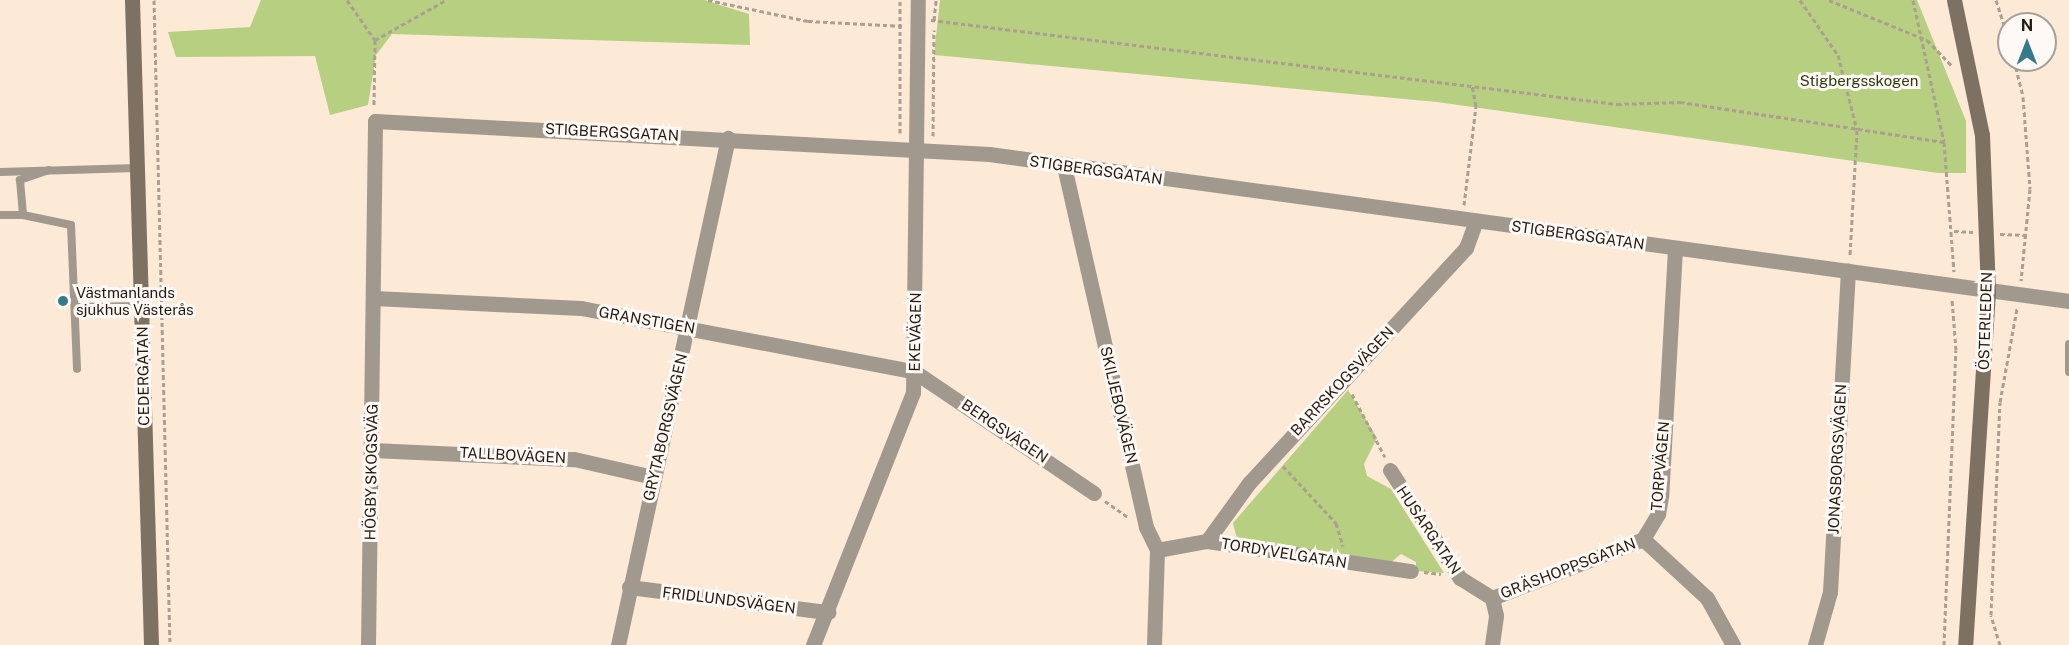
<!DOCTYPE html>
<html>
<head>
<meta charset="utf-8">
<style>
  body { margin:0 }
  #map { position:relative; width:2069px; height:645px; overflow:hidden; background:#fce9d6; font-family:"Public Sans",sans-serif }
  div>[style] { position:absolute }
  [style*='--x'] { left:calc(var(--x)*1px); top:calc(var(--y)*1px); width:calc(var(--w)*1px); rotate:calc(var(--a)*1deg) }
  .green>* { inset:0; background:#b6cf80 }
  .path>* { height:3px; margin-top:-1.5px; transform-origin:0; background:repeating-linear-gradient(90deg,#ad9e8f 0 4.5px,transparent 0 7.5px) }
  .lane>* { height:8px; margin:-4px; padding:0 4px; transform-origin:4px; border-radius:4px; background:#a1998e }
  .street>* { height:15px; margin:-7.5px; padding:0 7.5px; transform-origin:7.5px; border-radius:7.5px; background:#a1998e }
  .secondary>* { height:15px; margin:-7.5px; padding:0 7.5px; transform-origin:7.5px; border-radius:7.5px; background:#7d7262 }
  .dots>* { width:16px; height:16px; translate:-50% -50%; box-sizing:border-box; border:3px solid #fef9f4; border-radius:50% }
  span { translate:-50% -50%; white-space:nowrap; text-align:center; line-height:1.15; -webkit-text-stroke:6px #fef9f4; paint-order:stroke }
  .park-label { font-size:15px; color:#2e3914 }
  .street-label { font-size:15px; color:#231b12 }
  .poi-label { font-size:15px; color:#231b12 }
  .left { translate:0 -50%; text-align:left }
  .north { position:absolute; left:1997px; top:12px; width:60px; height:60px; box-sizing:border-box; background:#fef9f4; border:2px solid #a6a09a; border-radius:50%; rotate:0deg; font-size:16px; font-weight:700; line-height:24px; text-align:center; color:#231b12 }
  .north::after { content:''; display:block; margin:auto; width:21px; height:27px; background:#36798a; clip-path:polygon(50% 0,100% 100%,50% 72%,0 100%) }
</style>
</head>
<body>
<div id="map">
  <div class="green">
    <i style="clip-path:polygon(261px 0,704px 0,749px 14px,750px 45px,392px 34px,376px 55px,368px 105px,330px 115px,315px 56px,176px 57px,168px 32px,250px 27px)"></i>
    <i style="clip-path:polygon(940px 0,1917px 0,1966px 121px,1966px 173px,1938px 173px,1437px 102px,934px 55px)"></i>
    <i style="clip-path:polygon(1348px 390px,1377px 438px,1364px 464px,1367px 476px,1391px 489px,1444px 573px,1416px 571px,1416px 562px,1401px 554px,1388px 565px,1237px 539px,1233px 523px)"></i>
  </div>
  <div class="path">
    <i style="--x:154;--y:0;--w:645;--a:88.58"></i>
    <i style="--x:347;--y:0;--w:49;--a:55"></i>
    <i style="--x:375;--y:40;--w:67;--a:90.9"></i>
    <i style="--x:708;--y:0;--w:102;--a:11.9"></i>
    <i style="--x:808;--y:21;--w:96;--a:3"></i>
    <i style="--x:1800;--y:0;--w:67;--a:55.4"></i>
    <i style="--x:1838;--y:55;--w:77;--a:75.8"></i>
    <i style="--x:1857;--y:130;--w:127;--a:93.2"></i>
    <i style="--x:1829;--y:0;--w:106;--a:22.2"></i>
    <i style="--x:1927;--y:40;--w:36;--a:46"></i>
    <i style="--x:1913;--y:0;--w:145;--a:77.7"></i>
    <i style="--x:1944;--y:142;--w:130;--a:85.6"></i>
    <i style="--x:1996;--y:0;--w:42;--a:72"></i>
    <i style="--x:931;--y:20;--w:691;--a:6.98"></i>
    <i style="--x:1617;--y:104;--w:63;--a:-1.8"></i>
    <i style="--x:1680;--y:102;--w:267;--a:8.6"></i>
    <i style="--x:934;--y:20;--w:20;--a:-84"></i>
    <i style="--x:375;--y:40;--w:81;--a:-29.4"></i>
    <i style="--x:2014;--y:60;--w:38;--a:76"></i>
    <i style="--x:2023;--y:97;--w:92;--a:85.6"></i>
    <i style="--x:2030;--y:189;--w:92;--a:95.6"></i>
    <i style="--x:900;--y:133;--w:133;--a:-90"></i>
    <i style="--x:933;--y:136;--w:106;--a:-89.5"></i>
    <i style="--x:1464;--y:205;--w:100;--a:-83.1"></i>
    <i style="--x:1476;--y:106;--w:21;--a:-101"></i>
    <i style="--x:1954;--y:231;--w:19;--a:3"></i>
    <i style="--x:2000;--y:234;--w:28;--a:2"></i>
    <i style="--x:1352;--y:394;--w:71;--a:62.4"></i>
    <i style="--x:1283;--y:466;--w:78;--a:47.1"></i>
    <i style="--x:1336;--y:523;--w:24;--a:73"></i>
    <i style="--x:1105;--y:501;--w:29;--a:35"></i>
    <i style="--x:1424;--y:572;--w:17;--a:7"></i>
    <i style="--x:1944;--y:645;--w:295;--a:-87.7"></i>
    <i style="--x:1956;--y:350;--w:51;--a:-94.5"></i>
    <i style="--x:2000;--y:645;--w:31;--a:-107"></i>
    <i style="--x:1991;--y:615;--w:213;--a:-87.6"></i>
    <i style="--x:2000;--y:402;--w:96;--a:-79.7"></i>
  </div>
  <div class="lane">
    <i style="--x:49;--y:170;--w:31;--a:161"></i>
    <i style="--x:20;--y:180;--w:35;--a:85"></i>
    <i style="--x:23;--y:215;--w:49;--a:11.8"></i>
    <i style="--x:71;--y:225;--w:144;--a:87.6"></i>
    <i style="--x:0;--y:172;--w:137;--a:-1.7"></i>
    <i style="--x:0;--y:215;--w:23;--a:0"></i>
    <i style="--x:75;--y:307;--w:67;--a:-0.9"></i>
    <i style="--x:2069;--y:344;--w:28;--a:90"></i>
  </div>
  <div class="street">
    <i style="--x:1064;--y:166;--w:370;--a:77.2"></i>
    <i style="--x:1146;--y:527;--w:25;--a:64"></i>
    <i style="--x:1157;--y:550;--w:95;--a:91.8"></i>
    <i style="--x:1675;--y:249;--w:247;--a:93.2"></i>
    <i style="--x:1661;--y:496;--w:18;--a:99"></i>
    <i style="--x:1658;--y:514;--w:29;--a:121"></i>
    <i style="--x:1643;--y:539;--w:87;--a:42.7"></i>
    <i style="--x:1707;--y:598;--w:54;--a:61"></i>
    <i style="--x:374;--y:298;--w:207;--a:2.8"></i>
    <i style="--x:581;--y:308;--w:340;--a:10.8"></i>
    <i style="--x:915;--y:372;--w:216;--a:34.1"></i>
    <i style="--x:372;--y:450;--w:202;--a:2.6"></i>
    <i style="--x:574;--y:459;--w:81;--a:12.8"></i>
    <i style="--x:1390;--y:470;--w:129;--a:57.1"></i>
    <i style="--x:1460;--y:578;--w:38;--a:32"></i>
    <i style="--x:1492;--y:598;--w:18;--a:77"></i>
    <i style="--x:1496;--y:616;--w:29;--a:98"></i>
    <i style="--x:1207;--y:541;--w:72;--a:-54.1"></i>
    <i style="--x:1249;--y:483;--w:320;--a:-47.3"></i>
    <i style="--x:1466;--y:248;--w:29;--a:-70"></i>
    <i style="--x:1157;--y:550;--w:51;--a:-10.2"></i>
    <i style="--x:1207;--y:541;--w:206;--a:8.4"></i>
    <i style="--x:629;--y:587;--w:201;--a:7.2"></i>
    <i style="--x:1492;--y:598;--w:162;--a:-21.3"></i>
    <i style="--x:368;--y:645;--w:524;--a:-89.23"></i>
    <i style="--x:375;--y:121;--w:615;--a:3.08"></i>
    <i style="--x:989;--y:154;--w:1090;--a:7.75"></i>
    <i style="--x:618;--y:645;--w:519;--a:-77.76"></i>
    <i style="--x:813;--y:645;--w:271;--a:-68.4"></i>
    <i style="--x:913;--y:393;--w:393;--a:-89.3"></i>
    <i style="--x:1815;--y:645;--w:55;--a:-74.2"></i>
    <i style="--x:1830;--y:592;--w:322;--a:-86.8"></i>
  </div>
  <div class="secondary">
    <i style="--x:132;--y:0;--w:645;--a:88.31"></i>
    <i style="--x:1954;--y:0;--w:138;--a:78.3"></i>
    <i style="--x:1982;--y:135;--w:157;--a:87.8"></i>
    <i style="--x:1988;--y:292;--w:354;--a:93.7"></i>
  </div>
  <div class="dots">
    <i style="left:63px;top:301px;background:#36798a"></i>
  </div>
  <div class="park-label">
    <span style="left:1859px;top:81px">Stigbergsskogen</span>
  </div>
  <div class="street-label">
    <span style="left:612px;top:132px;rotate:3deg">STIGBERGSGATAN</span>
    <span style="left:1096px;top:170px;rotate:8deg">STIGBERGSGATAN</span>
    <span style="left:1578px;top:235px;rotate:8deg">STIGBERGSGATAN</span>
    <span style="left:647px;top:320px;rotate:10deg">GRANSTIGEN</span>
    <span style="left:1985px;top:321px;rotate:-88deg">ÖSTERLEDEN</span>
    <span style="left:915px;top:332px;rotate:-89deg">EKEVÄGEN</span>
    <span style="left:143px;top:376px;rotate:-91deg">CEDERGATAN</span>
    <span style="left:1342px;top:381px;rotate:-47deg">BARRSKOGSVÄGEN</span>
    <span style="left:1119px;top:405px;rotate:77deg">SKILJEBOVÄGEN</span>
    <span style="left:665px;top:427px;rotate:-77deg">GRYTABORGSVÄGEN</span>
    <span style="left:1005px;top:431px;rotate:34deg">BERGSVÄGEN</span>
    <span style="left:513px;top:455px;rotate:3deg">TALLBOVÄGEN</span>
    <span style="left:1837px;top:459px;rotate:-87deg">JONASBORGSVÄGEN</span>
    <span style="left:1660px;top:466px;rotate:-85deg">TORPVÄGEN</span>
    <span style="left:371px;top:472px;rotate:-89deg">HÖGBY SKOGSVÄG</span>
    <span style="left:1429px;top:530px;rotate:56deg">HUSARGATAN</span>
    <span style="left:1284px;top:553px;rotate:9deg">TORDYVELGATAN</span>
    <span style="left:1568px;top:568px;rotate:-21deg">GRÄSHOPPSGATAN</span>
    <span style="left:729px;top:600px;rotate:7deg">FRIDLUNDSVÄGEN</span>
  </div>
  <div class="poi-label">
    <span class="left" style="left:76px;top:301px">Västmanlands<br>sjukhus Västerås</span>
  </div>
  <div class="north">N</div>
</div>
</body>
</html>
